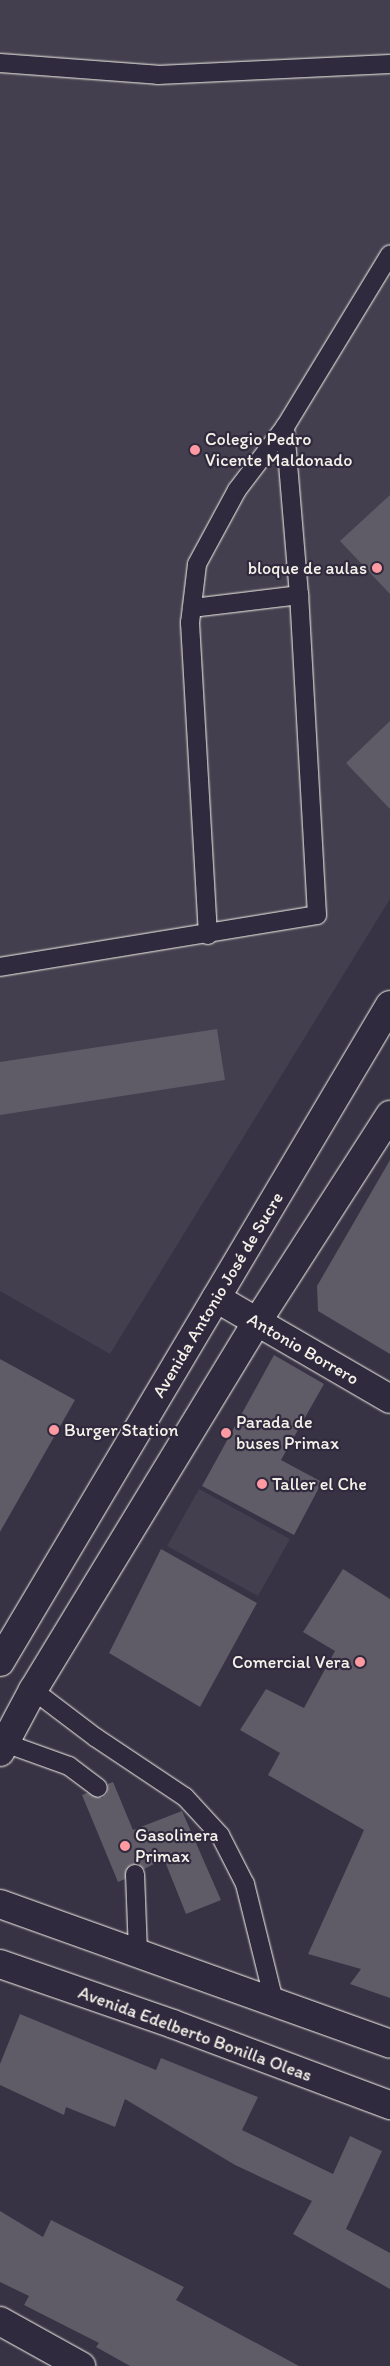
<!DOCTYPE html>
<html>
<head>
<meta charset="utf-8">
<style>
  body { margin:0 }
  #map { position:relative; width:390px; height:2366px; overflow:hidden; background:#373244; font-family:Itim,sans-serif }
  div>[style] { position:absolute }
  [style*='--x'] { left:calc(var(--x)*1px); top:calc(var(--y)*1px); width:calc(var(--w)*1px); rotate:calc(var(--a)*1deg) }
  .built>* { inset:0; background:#433f4e }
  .building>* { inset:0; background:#5f5c67 }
  .roads { filter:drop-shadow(0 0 1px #f4f1e8) drop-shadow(0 0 1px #f4f1e8) }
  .lane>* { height:18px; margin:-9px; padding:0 9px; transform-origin:9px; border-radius:9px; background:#2f2a3d }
  .street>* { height:28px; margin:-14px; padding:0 14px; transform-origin:14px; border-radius:14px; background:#2f2a3d }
  .secondary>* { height:28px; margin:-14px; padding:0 14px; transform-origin:14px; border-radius:14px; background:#2f2a3d }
  .primary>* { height:28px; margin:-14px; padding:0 14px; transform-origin:14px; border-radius:14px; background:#2f2a3d }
  .dots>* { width:14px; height:14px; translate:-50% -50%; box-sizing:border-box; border:2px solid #2f2a3d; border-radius:50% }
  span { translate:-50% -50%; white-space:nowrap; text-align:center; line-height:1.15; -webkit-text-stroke:4.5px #2f2a3d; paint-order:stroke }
  .poi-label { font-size:18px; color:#f4f1e8 }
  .left { translate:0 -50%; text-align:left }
  .right { translate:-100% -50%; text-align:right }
  .street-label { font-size:18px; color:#f4f1e8 }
</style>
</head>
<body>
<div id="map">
  <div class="built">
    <i style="clip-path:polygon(0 0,390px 0,390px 899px,110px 1354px,0 1291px)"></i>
    <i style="clip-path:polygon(199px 1489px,290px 1539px,258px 1596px,167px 1546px)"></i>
  </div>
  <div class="building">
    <i style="clip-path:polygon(390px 495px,390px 594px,340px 541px)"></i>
    <i style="clip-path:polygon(390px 721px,390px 809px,346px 763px)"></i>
    <i style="clip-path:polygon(217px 1029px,225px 1080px,0 1115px,0 1062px)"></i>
    <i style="clip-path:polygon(390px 1160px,390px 1354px,318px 1311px,317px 1286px)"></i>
    <i style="clip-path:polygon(274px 1355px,324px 1384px,281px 1460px,322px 1482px,294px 1535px,202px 1486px)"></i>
    <i style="clip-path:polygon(0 1359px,75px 1400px,0 1532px)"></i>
    <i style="clip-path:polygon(161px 1549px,257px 1603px,200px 1707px,109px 1653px)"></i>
    <i style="clip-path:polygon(343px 1569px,390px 1599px,390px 1998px,350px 1984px,361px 1969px,308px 1954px,364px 1830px,268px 1775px,280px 1753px,240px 1730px,266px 1689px,304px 1708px,335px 1651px,303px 1632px)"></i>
    <i style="clip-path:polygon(113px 1782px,133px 1830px,182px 1811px,221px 1900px,186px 1914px,164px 1859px,144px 1869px,139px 1864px,130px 1865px,125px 1879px,118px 1882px,82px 1795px,87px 1793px,102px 1798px,107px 1794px,108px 1784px)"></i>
    <i style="clip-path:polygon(20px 2014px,156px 2070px,161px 2058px,258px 2097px,242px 2130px,333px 2174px,350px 2136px,382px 2151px,346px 2229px,390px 2253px,390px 2289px,293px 2234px,312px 2201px,235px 2165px,125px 2099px,115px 2127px,66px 2107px,64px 2115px,0 2085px,0 2064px)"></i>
    <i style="clip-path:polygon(0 2211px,43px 2237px,51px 2220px,184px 2287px,176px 2300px,299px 2366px,130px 2366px,96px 2347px,99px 2343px,24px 2305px,29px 2296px,0 2282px)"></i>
  </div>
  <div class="roads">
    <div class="lane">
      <i style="--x:0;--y:63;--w:158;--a:4.3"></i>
      <i style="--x:158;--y:75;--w:232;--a:-2.7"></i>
      <i style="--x:192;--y:608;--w:108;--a:-6.9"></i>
      <i style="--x:208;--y:935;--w:313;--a:-93.3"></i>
      <i style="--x:190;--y:623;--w:59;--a:-83.2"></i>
      <i style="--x:197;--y:564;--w:84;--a:-61.6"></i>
      <i style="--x:237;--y:490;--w:79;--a:-52.7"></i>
      <i style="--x:0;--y:967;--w:321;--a:-9.3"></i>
      <i style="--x:317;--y:915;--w:321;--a:-93.2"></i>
      <i style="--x:299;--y:595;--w:169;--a:-94.8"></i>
      <i style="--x:285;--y:427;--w:202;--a:-58.7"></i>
      <i style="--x:33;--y:1690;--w:78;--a:37.2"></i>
      <i style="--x:95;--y:1737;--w:108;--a:33.7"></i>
      <i style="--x:185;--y:1797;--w:52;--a:47.4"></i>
      <i style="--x:220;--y:1835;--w:55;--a:63"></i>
      <i style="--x:245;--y:1884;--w:121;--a:76.1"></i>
      <i style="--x:5;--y:1743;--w:68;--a:19.8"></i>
      <i style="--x:69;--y:1766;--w:36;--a:37"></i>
      <i style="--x:135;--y:1874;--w:77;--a:87.8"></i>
    </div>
    <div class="street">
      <i style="--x:216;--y:1298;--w:201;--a:30.1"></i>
      <i style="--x:0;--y:2321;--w:93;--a:29.1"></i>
    </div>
    <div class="secondary">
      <i style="--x:0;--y:1662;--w:764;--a:-59.31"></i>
      <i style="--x:0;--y:1752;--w:70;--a:-62"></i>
      <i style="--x:33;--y:1690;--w:431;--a:-58.7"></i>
      <i style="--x:257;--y:1322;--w:246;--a:-57.3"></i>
    </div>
    <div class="primary">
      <i style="--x:0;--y:1904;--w:414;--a:19.7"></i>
      <i style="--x:0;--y:1964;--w:183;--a:19.1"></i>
      <i style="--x:173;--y:2024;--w:232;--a:20.5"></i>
    </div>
  </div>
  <div class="dots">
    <i style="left:195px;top:450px;background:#ff9aa2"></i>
    <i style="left:377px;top:568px;background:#ff9aa2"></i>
    <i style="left:54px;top:1430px;background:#ff9aa2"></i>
    <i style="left:226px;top:1433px;background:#ff9aa2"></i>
    <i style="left:262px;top:1484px;background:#ff9aa2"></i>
    <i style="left:360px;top:1662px;background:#ff9aa2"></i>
    <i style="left:125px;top:1846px;background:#ff9aa2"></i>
  </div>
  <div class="poi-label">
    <span class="left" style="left:205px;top:450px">Colegio Pedro<br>Vicente Maldonado</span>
    <span class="right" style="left:367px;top:568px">bloque de aulas</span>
    <span class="left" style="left:236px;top:1433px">Parada de<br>buses Primax</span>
    <span class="left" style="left:64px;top:1430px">Burger Station</span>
    <span class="left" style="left:272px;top:1484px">Taller el Che</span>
    <span class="right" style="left:350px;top:1662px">Comercial Vera</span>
    <span class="left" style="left:135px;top:1846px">Gasolinera<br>Primax</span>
  </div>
  <div class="street-label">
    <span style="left:218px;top:1295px;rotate:-59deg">Avenida Antonio José de Sucre</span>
    <span style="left:303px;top:1349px;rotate:30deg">Antonio Borrero</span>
    <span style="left:195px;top:2034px;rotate:20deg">Avenida Edelberto Bonilla Oleas</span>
  </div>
</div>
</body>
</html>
